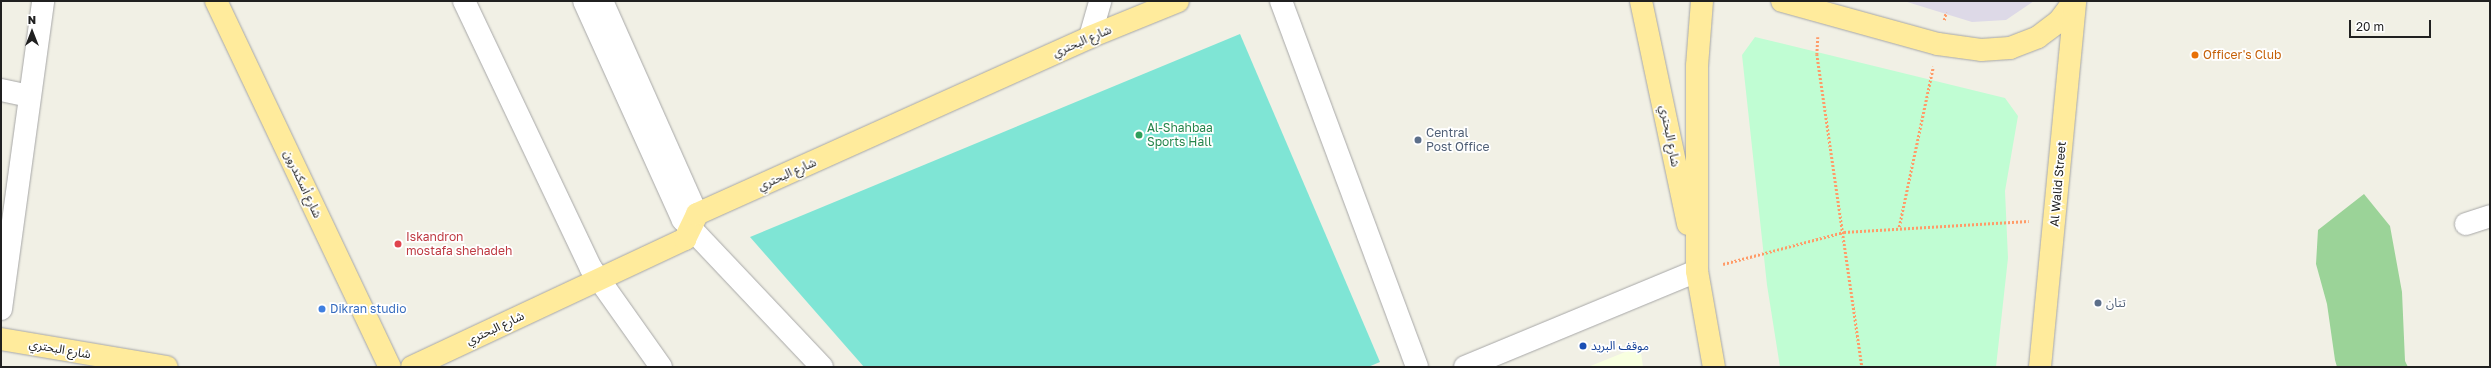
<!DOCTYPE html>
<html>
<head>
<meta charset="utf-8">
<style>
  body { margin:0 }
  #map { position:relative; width:2491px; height:368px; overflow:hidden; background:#f1f0e5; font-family:"Golos Text","Noto Sans Arabic",sans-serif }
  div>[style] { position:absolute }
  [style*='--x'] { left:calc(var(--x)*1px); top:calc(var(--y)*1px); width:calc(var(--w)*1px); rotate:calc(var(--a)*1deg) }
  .education>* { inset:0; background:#f8ffe0 }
  .forest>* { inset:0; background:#9bd398 }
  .park>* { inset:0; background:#c0fdd3 }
  .pitch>* { inset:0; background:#7fe5d5 }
  .plaza>* { inset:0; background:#ddd9e7 }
  .path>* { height:2.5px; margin-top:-1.25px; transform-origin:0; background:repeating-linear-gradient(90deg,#ff9b68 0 2px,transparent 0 4px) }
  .roads { filter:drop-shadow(0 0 1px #a7a7a7) drop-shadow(0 0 1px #a7a7a7) }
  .minor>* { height:22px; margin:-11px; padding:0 11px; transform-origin:11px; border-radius:11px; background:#fff }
  .major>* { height:22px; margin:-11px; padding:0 11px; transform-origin:11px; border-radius:11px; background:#ffeb9c }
  .dots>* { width:11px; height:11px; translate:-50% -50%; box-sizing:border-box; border:2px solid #fff; border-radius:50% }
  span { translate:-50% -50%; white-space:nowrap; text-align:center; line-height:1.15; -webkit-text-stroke:3.5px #fff; paint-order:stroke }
  .street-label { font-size:12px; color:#202020 }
  .food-label { font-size:12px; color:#c56008 }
  .left { translate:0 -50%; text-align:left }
  .leisure-label { font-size:12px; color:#27864d }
  .service-label { font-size:12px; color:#4e5e75 }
  .health-label { font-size:12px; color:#be3a42 }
  .shop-label { font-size:12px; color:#366cbe }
  .transit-label { font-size:12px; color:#164399 }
  .frame { position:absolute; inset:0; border:2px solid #202020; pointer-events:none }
  .north { position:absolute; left:12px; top:12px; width:40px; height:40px; -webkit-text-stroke:3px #fff; paint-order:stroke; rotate:0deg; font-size:11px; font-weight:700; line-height:16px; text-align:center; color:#202020 }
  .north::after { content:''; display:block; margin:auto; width:14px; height:18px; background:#202020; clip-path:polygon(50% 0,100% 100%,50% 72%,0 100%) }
  .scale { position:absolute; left:2349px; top:20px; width:82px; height:18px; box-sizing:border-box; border:2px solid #202020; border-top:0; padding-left:5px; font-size:12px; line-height:14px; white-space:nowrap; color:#202020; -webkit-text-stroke:3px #fff; paint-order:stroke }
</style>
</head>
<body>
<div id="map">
  <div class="education">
    <i style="clip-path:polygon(1640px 346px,1643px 367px,1588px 367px)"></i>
  </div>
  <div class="forest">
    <i style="clip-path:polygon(2364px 194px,2390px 226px,2402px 292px,2405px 361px,2408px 367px,2337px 367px,2335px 360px,2327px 304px,2316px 264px,2318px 230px)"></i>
  </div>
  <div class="park">
    <i style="clip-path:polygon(1755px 37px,2005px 98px,2018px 116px,2005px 191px,2008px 258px,1996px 367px,1780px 367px,1767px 285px,1742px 55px)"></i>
  </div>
  <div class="pitch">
    <i style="clip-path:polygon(1240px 34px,1380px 362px,1368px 367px,864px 367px,750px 237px)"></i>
  </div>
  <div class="plaza">
    <i style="clip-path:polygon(1904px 1px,2034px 1px,2006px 20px,1972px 22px)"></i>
  </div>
  <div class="path">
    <i style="--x:1944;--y:20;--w:8;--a:-76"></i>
    <i style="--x:1818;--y:37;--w:17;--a:93"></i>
    <i style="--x:1817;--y:54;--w:316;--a:81.8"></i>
    <i style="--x:1899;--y:227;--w:164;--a:-78"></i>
    <i style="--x:1723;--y:264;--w:125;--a:-14.8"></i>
    <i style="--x:1844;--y:232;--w:185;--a:-3.4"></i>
  </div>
  <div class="roads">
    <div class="minor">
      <i style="--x:464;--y:1;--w:296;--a:64.6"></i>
      <i style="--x:591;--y:268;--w:121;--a:54.7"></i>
      <i style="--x:584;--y:1;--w:240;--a:65.7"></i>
      <i style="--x:683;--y:220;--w:202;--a:46.6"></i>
      <i style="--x:602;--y:1;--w:233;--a:66"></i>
      <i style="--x:1281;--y:1;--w:390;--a:69.6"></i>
      <i style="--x:1090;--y:37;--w:37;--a:-74"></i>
      <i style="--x:1;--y:90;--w:29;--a:12"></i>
      <i style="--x:2466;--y:224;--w:25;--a:-18"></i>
      <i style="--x:1;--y:309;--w:311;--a:-82.2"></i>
      <i style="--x:1465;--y:367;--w:251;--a:-22.5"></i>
    </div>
    <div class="major">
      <i style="--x:216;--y:1;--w:405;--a:64.6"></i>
      <i style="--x:1641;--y:1;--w:228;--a:78.1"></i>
      <i style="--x:1702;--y:1;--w:65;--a:94.4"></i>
      <i style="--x:1697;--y:66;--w:205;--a:90"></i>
      <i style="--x:1697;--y:271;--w:97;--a:80"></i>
      <i style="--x:1782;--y:1;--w:162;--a:15.4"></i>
      <i style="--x:1938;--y:44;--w:43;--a:7.9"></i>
      <i style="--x:1981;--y:50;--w:29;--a:-4"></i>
      <i style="--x:2010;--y:48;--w:30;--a:-21"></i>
      <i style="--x:2038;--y:37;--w:26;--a:-37"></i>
      <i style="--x:2059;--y:21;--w:25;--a:-53"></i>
      <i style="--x:1;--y:339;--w:168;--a:9.6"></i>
      <i style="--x:412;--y:367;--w:302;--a:-25.1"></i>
      <i style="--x:685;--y:239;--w:28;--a:-64"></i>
      <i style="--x:697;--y:214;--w:431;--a:-24.2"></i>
      <i style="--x:1090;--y:37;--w:95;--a:-22.2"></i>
      <i style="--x:2040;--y:367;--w:368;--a:-84.5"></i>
    </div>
  </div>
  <div class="dots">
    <i style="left:2195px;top:55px;background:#e8710a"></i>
    <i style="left:1139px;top:135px;background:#2e9e5b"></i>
    <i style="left:1418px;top:140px;background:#5c6f8a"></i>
    <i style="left:398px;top:244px;background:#e0444e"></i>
    <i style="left:2098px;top:303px;background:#5c6f8a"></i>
    <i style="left:322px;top:309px;background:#3f7fe0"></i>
    <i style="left:1583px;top:346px;background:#1a4fb4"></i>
  </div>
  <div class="street-label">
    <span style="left:1082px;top:41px;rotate:-23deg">شارع البحتري</span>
    <span style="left:1670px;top:136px;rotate:79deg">شارع البحتري</span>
    <span style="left:787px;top:174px;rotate:-24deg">شارع البحتري</span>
    <span style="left:303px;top:184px;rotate:65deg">شارع أسكندرون</span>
    <span style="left:2058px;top:184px;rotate:-85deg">Al Walid Street</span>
    <span style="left:495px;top:328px;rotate:-25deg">شارع البحتري</span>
    <span style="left:60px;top:349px;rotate:10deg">شارع البحتري</span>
  </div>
  <div class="food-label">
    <span class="left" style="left:2203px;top:55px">Officer's Club</span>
  </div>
  <div class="leisure-label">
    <span class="left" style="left:1147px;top:135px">Al-Shahbaa<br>Sports Hall</span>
  </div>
  <div class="service-label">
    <span class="left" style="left:1426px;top:140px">Central<br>Post Office</span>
    <span class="left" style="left:2106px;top:303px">تتان</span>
  </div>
  <div class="health-label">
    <span class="left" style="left:406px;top:244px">Iskandron<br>mostafa shehadeh</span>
  </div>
  <div class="shop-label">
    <span class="left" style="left:330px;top:309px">Dikran studio</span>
  </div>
  <div class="transit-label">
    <span class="left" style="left:1591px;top:346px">موقف البريد</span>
  </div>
  <div class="frame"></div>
  <div class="north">N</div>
  <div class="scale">20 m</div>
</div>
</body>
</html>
